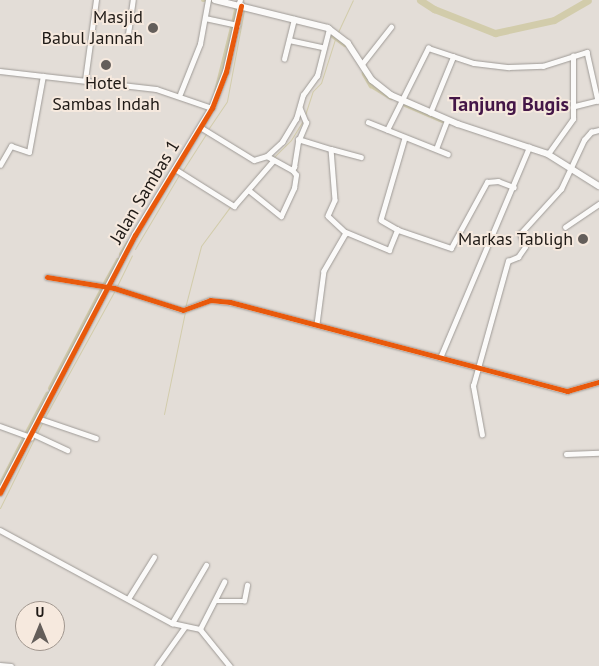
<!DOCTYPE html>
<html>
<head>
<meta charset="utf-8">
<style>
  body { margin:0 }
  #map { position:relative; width:599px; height:666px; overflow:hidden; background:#e3ddd7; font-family:"PT Sans",sans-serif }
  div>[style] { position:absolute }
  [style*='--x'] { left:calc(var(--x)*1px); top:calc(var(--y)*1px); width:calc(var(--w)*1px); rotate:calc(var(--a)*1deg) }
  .stream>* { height:1px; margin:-0.5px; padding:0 0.5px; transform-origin:0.5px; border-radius:0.5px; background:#d2ccab }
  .canal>* { height:4.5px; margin:-2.25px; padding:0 2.25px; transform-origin:2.25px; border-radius:2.25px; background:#d2ccab }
  .river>* { height:7px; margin:-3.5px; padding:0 3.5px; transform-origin:3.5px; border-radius:3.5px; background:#d2ccab }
  .roads { filter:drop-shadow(0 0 1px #9e9a96) drop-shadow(0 0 1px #9e9a96) }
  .minor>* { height:4.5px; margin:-2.25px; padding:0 2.25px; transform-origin:2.25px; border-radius:2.25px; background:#fbfaf9 }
  .tertiary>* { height:5.5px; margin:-2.75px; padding:0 2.75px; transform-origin:2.75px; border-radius:2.75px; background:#fbfaf9 }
  .cycleway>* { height:5px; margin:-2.5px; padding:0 2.5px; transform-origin:2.5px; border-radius:2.5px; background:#e8590c }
  .dots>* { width:14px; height:14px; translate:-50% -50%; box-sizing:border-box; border:2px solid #f6e9de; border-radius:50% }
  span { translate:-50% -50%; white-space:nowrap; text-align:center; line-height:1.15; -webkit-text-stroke:4px #f6e9de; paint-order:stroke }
  .poi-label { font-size:18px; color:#1f1a16 }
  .right { translate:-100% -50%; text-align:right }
  .street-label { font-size:18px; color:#1f1a16 }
  .quarter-label { font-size:20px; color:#441647; font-weight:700 }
  .north { position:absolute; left:15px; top:601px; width:50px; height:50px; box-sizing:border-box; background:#f6e9de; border:1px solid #a0968e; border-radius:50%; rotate:0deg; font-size:14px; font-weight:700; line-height:20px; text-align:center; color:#1f1a16 }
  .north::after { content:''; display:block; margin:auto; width:18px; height:22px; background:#645e5a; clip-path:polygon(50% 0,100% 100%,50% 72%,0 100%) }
</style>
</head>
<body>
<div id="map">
  <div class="stream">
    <i style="--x:338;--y:32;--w:35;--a:-65"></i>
    <i style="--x:305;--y:115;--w:25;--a:-72"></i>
    <i style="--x:313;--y:91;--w:11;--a:-45"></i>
    <i style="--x:321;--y:83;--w:49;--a:-72.3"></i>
    <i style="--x:209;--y:128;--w:32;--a:-56"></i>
    <i style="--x:227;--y:101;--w:93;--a:-79.4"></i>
    <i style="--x:273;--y:158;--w:25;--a:-45"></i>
    <i style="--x:291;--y:140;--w:22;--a:-58"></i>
    <i style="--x:183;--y:170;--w:43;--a:-57.4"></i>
    <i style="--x:256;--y:177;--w:21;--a:-49"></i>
    <i style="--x:135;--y:249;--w:86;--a:-59.3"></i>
    <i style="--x:117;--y:286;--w:34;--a:-64"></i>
    <i style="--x:185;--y:308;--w:64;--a:-75.5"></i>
    <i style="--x:201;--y:246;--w:49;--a:-53.4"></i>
    <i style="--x:164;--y:414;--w:104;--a:-78.4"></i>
    <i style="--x:45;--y:417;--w:143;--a:-61.1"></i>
    <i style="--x:37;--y:433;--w:11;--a:-63"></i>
    <i style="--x:0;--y:508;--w:79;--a:-63.8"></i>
  </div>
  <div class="canal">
    <i style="--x:203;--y:0;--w:1;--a:0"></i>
    <i style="--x:234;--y:7;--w:3;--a:0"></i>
    <i style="--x:237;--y:7;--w:14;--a:102"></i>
    <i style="--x:331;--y:34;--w:17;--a:36"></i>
    <i style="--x:364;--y:73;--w:14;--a:60"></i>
    <i style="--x:371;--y:85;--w:23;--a:31"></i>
    <i style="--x:216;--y:91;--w:66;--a:-76"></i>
    <i style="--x:405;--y:104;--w:40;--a:23.4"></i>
    <i style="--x:121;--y:254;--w:13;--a:-58"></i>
    <i style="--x:105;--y:283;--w:26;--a:-61"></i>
    <i style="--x:50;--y:388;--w:112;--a:-62.3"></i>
    <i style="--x:27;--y:432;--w:43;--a:-62.2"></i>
    <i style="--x:0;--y:485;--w:53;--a:-62.9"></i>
  </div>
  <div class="river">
    <i style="--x:420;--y:0;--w:17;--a:33"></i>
    <i style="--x:434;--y:9;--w:66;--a:21.5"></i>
    <i style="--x:495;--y:33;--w:60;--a:-12.4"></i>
    <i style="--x:554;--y:20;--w:39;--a:-30"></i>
  </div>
  <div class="roads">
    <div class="minor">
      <i style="--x:238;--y:5;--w:5;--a:-68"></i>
      <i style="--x:205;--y:18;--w:33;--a:12"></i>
      <i style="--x:128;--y:34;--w:34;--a:-82"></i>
      <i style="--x:289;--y:40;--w:35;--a:12"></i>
      <i style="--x:284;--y:59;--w:41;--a:-76"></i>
      <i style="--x:362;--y:64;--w:47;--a:-51.9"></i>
      <i style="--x:0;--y:71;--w:157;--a:6.6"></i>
      <i style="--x:156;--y:89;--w:59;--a:18.7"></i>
      <i style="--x:85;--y:80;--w:81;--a:-82.2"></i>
      <i style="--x:180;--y:94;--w:54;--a:-68.2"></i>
      <i style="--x:200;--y:44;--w:45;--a:-79.7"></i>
      <i style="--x:575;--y:106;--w:25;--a:-14"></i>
      <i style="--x:430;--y:113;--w:61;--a:-67.7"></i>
      <i style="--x:368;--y:122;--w:86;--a:21.8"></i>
      <i style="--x:200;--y:127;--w:63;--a:31.4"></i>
      <i style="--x:254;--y:160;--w:14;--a:-17"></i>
      <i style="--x:267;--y:156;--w:21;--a:-43"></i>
      <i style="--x:282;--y:142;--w:27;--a:-59"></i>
      <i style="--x:296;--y:119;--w:25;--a:-74"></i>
      <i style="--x:303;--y:95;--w:24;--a:-54"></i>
      <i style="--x:317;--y:76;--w:49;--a:-75.7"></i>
      <i style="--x:387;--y:130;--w:92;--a:-63.4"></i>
      <i style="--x:428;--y:48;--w:48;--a:18.1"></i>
      <i style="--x:474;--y:63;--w:35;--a:7"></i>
      <i style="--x:509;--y:67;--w:34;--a:-2"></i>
      <i style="--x:543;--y:66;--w:46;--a:-17.7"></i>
      <i style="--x:587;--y:52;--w:50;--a:77.3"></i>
      <i style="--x:405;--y:138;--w:85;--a:106.3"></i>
      <i style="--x:381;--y:220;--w:20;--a:30"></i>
      <i style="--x:398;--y:230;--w:56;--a:18.8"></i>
      <i style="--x:451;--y:248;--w:75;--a:-61.4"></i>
      <i style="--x:487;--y:182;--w:11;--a:-5"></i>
      <i style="--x:498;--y:181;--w:17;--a:21"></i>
      <i style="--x:298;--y:139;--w:34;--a:17"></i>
      <i style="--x:331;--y:149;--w:51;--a:85.5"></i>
      <i style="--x:335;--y:200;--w:17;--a:114"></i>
      <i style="--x:328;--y:216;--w:25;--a:43"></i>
      <i style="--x:346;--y:233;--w:44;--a:120.1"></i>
      <i style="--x:324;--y:271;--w:53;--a:97.5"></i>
      <i style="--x:331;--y:149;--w:31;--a:15"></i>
      <i style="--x:436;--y:149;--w:31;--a:-69"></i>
      <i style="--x:548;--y:154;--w:43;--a:-54.5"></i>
      <i style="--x:573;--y:119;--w:63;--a:-90"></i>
      <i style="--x:267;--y:156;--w:29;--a:29"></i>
      <i style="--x:292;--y:170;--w:4;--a:-56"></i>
      <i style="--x:294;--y:167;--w:25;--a:-81"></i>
      <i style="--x:298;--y:142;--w:21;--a:-67"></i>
      <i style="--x:306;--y:123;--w:15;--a:-113"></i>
      <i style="--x:0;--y:165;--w:22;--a:-60"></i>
      <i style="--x:11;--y:146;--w:19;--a:18"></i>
      <i style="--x:29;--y:152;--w:77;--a:-79.6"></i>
      <i style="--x:175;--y:169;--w:70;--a:32.1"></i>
      <i style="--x:234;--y:206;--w:60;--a:-49.1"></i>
      <i style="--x:250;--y:191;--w:40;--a:39"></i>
      <i style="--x:281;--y:216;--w:31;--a:-65"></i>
      <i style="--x:294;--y:188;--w:13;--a:-81"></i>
      <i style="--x:296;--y:175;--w:6;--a:-129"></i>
      <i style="--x:565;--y:227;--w:41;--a:-34.1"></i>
      <i style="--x:346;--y:232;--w:47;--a:22.7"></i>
      <i style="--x:389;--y:250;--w:22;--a:-68"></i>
      <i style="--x:47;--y:277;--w:68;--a:9.3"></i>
      <i style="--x:114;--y:288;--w:72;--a:17.7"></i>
      <i style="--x:183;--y:310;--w:29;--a:-20"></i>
      <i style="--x:210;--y:300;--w:20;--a:6"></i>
      <i style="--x:230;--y:302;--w:349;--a:14.8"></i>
      <i style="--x:567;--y:391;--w:33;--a:-16"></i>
      <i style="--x:440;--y:358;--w:229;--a:-67.1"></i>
      <i style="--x:40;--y:419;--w:59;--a:18.7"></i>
      <i style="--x:0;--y:426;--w:33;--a:20"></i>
      <i style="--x:33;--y:434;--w:38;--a:25"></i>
      <i style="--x:482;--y:435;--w:50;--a:-100.4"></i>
      <i style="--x:473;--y:386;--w:130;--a:-74.4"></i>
      <i style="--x:508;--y:261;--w:11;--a:-22"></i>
      <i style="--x:518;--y:257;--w:12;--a:-55"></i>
      <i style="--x:525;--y:247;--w:14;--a:-111"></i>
      <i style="--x:520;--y:234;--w:61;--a:-47.7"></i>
      <i style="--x:561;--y:189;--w:54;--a:-64.9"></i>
      <i style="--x:584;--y:140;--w:11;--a:-49"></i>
      <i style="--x:591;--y:132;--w:8;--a:-14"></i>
      <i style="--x:566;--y:454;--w:33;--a:-2"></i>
      <i style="--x:0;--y:530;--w:196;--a:28.4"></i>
      <i style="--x:172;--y:623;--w:29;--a:12"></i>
      <i style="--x:200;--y:629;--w:48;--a:51"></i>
      <i style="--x:128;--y:599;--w:49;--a:-58.2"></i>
      <i style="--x:216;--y:601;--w:28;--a:0"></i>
      <i style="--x:244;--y:601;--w:16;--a:-79"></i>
      <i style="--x:172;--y:623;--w:67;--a:-59.6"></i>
      <i style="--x:200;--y:629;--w:53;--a:-62.9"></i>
      <i style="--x:0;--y:665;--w:11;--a:5"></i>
      <i style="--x:157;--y:666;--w:47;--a:-54.6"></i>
    </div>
    <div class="tertiary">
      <i style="--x:215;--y:0;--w:116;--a:13.9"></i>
      <i style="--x:328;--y:28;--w:25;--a:37"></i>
      <i style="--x:348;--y:43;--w:44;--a:57"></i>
      <i style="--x:372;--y:80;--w:24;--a:38"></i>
      <i style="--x:391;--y:95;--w:73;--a:23.4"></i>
      <i style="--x:458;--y:124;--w:95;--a:18.4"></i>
      <i style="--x:548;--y:154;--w:60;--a:32.1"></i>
      <i style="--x:0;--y:493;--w:291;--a:-62.4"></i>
      <i style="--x:135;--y:235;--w:149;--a:-58.8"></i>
      <i style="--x:212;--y:108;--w:39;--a:-69"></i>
      <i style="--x:226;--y:72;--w:68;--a:-77.2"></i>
    </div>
  </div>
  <div class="cycleway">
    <i style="--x:47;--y:277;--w:68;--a:9.3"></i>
    <i style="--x:114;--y:288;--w:72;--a:17.7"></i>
    <i style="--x:183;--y:310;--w:29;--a:-20"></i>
    <i style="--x:210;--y:300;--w:20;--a:6"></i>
    <i style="--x:230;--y:302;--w:349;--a:14.8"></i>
    <i style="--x:567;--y:391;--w:33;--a:-16"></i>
    <i style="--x:0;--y:493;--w:291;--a:-62.4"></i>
    <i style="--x:135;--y:235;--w:149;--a:-58.8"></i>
    <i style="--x:212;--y:108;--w:39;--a:-69"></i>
    <i style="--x:226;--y:72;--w:68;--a:-77.2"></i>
  </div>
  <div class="dots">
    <i style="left:153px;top:28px;background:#645e5a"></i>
    <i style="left:106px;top:65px;background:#645e5a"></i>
    <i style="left:583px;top:239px;background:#645e5a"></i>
  </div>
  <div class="poi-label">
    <span class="right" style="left:143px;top:28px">Masjid<br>Babul Jannah</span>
    <span style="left:106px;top:94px">Hotel<br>Sambas Indah</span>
    <span class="right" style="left:573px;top:239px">Markas Tabligh</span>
  </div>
  <div class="street-label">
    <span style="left:145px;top:192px;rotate:-59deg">Jalan Sambas 1</span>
  </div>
  <div class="quarter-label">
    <span style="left:509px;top:104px">Tanjung Bugis</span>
  </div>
  <div class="north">U</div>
</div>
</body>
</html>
